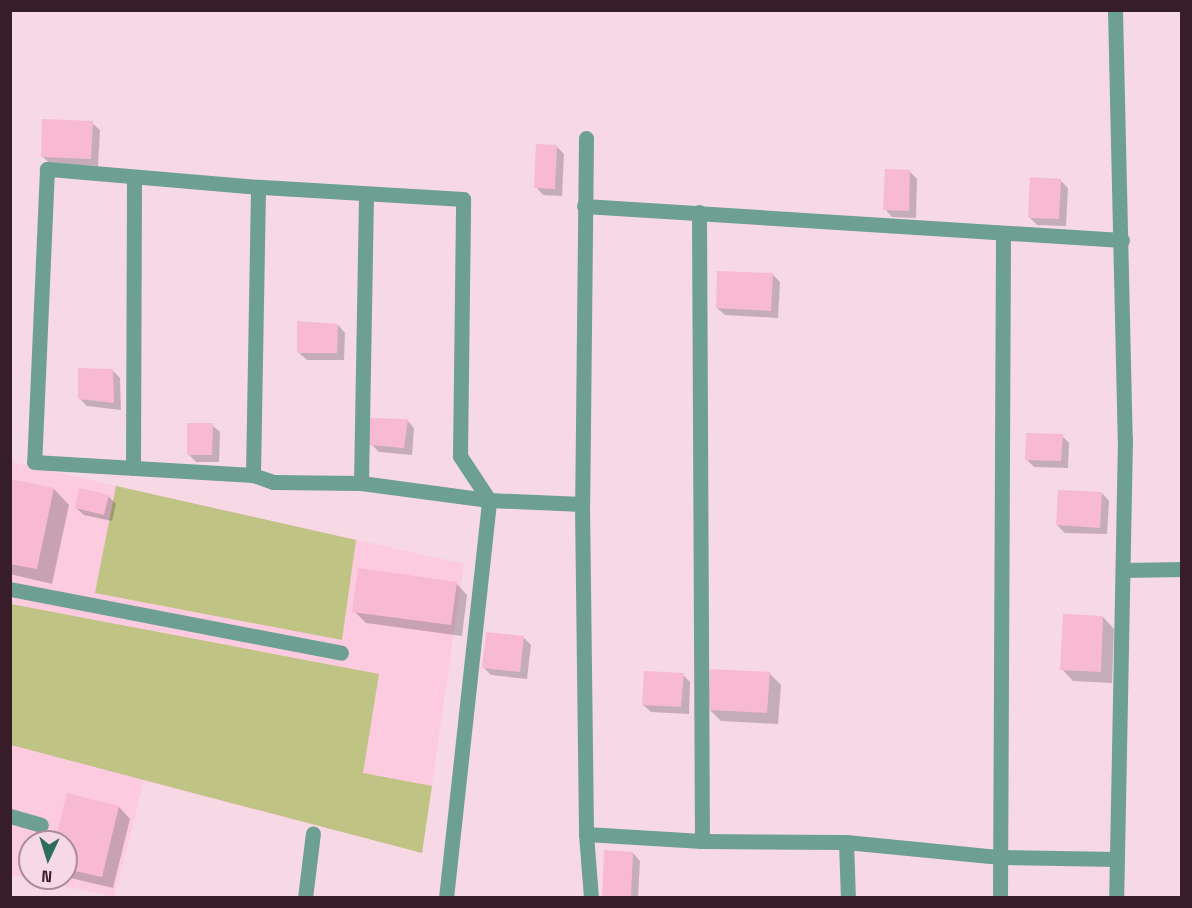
<!DOCTYPE html>
<html>
<head>
<meta charset="utf-8">
<style>
  body { margin:0 }
  #map { position:relative; width:1192px; height:908px; overflow:hidden; background:#f7d9e5; font-family:"Space Grotesk",sans-serif }
  div>[style] { position:absolute }
  [style*='--x'] { left:calc(var(--x)*1px); top:calc(var(--y)*1px); width:calc(var(--w)*1px); rotate:calc(var(--a)*1deg) }
  .built>* { inset:0; background:#fccbdf }
  .green>* { inset:0; background:#bfc485 }
  .shadow>* { inset:0; background:#0003 }
  .building>* { inset:0; background:#f8b9d3 }
  .minor>* { height:15px; margin:-7.5px; padding:0 7.5px; transform-origin:7.5px; border-radius:7.5px; background:#6da090 }
  span { translate:-50% -50%; white-space:nowrap; text-align:center; line-height:1.15; -webkit-text-stroke:6px #f7d9e5; paint-order:stroke }
  .frame { position:absolute; inset:0; border:12px solid #371c29; pointer-events:none }
  .north { position:absolute; left:18px; top:830px; width:60px; height:60px; box-sizing:border-box; background:#f7d9e5; border:2px solid #aa8d9a; border-radius:50%; rotate:184deg; font-size:16px; font-weight:700; line-height:24px; text-align:center; color:#371c29 }
  .north::after { content:''; display:block; margin:auto; width:21px; height:27px; background:#2d6d5b; clip-path:polygon(50% 0,100% 100%,50% 72%,0 100%) }
</style>
</head>
<body>
<div id="map">
  <div class="built">
    <i style="clip-path:polygon(evenodd,11px 462px,464px 564px,422px 853px,144px 781px,114px 897px,11px 874px,11px 462px,30px 842px,66px 842px,66px 878px,30px 878px,30px 842px)"></i>
  </div>
  <div class="green">
    <i style="clip-path:polygon(116px 486px,356px 540px,342px 640px,95px 593px)"></i>
    <i style="clip-path:polygon(11px 604px,379px 674px,363px 773px,432px 786px,422px 853px,11px 745px)"></i>
  </div>
  <div class="shadow">
    <i style="clip-path:polygon(92px 123px,100px 130px,98px 166px,50px 164px,42px 156px)"></i>
    <i style="clip-path:polygon(556px 146px,564px 154px,562px 196px,543px 195px,536px 187px)"></i>
    <i style="clip-path:polygon(910px 172px,917px 179px,916px 218px,892px 217px,885px 209px)"></i>
    <i style="clip-path:polygon(1060px 180px,1068px 188px,1066px 226px,1037px 225px,1029px 217px)"></i>
    <i style="clip-path:polygon(772px 274px,780px 282px,778px 318px,725px 315px,717px 308px)"></i>
    <i style="clip-path:polygon(338px 325px,345px 333px,344px 360px,307px 360px,299px 353px)"></i>
    <i style="clip-path:polygon(113px 371px,120px 378px,121px 410px,87px 406px,79px 398px)"></i>
    <i style="clip-path:polygon(407px 420px,414px 428px,412px 455px,379px 452px,371px 444px)"></i>
    <i style="clip-path:polygon(212px 425px,220px 432px,219px 462px,196px 462px,188px 454px)"></i>
    <i style="clip-path:polygon(1062px 436px,1069px 443px,1068px 468px,1034px 467px,1026px 459px)"></i>
    <i style="clip-path:polygon(10px 480px,54px 489px,69px 505px,52px 584px,10px 574px)"></i>
    <i style="clip-path:polygon(1102px 493px,1109px 501px,1107px 534px,1065px 533px,1057px 525px)"></i>
    <i style="clip-path:polygon(108px 496px,116px 504px,112px 521px,84px 515px,76px 508px)"></i>
    <i style="clip-path:polygon(456px 583px,467px 595px,462px 636px,366px 623px,354px 611px)"></i>
    <i style="clip-path:polygon(1103px 617px,1114px 629px,1112px 683px,1073px 681px,1062px 669px)"></i>
    <i style="clip-path:polygon(523px 637px,531px 645px,527px 679px,491px 675px,483px 667px)"></i>
    <i style="clip-path:polygon(769px 673px,781px 685px,778px 724px,721px 721px,709px 709px)"></i>
    <i style="clip-path:polygon(683px 675px,690px 682px,689px 714px,651px 712px,643px 705px)"></i>
    <i style="clip-path:polygon(119px 807px,130px 819px,113px 888px,66px 877px,66px 842px,57px 842px)"></i>
    <i style="clip-path:polygon(633px 853px,640px 861px,638px 898px,603px 898px)"></i>
  </div>
  <div class="building">
    <i style="clip-path:polygon(42px 119px,93px 121px,91px 159px,41px 157px)"></i>
    <i style="clip-path:polygon(536px 144px,557px 145px,555px 189px,534px 188px)"></i>
    <i style="clip-path:polygon(885px 169px,910px 170px,909px 211px,883px 210px)"></i>
    <i style="clip-path:polygon(1030px 177px,1061px 179px,1059px 219px,1028px 218px)"></i>
    <i style="clip-path:polygon(717px 271px,773px 273px,771px 311px,716px 308px)"></i>
    <i style="clip-path:polygon(297px 321px,338px 324px,337px 353px,297px 353px)"></i>
    <i style="clip-path:polygon(78px 368px,113px 369px,114px 403px,78px 399px)"></i>
    <i style="clip-path:polygon(370px 418px,408px 419px,404px 448px,369px 445px)"></i>
    <i style="clip-path:polygon(187px 423px,213px 423px,212px 455px,187px 455px)"></i>
    <i style="clip-path:polygon(1026px 433px,1063px 434px,1061px 461px,1025px 460px)"></i>
    <i style="clip-path:polygon(10px 479px,54px 488px,37px 569px,10px 564px)"></i>
    <i style="clip-path:polygon(79px 488px,109px 495px,104px 515px,75px 508px)"></i>
    <i style="clip-path:polygon(1058px 490px,1102px 492px,1100px 528px,1056px 525px)"></i>
    <i style="clip-path:polygon(358px 568px,457px 582px,451px 625px,352px 612px)"></i>
    <i style="clip-path:polygon(1063px 614px,1103px 616px,1101px 672px,1060px 670px)"></i>
    <i style="clip-path:polygon(486px 632px,524px 636px,520px 672px,482px 668px)"></i>
    <i style="clip-path:polygon(710px 669px,770px 672px,767px 713px,708px 710px)"></i>
    <i style="clip-path:polygon(644px 671px,684px 673px,681px 707px,642px 705px)"></i>
    <i style="clip-path:polygon(67px 793px,119px 806px,102px 877px,66px 869px,66px 842px,55px 842px)"></i>
    <i style="clip-path:polygon(604px 850px,633px 852px,631px 898px,602px 898px)"></i>
  </div>
  <div class="minor">
    <i style="--x:1115;--y:10;--w:429;--a:88.7"></i>
    <i style="--x:1125;--y:439;--w:459;--a:91.1"></i>
    <i style="--x:586;--y:138;--w:366;--a:90.6"></i>
    <i style="--x:582;--y:504;--w:330;--a:89.3"></i>
    <i style="--x:586;--y:834;--w:64;--a:85.5"></i>
    <i style="--x:584;--y:206;--w:539;--a:3.62"></i>
    <i style="--x:699;--y:212;--w:629;--a:89.73"></i>
    <i style="--x:133;--y:468;--w:291;--a:-89.8"></i>
    <i style="--x:253;--y:475;--w:288;--a:-89"></i>
    <i style="--x:361;--y:483;--w:288;--a:-89"></i>
    <i style="--x:1124;--y:570;--w:58;--a:-1"></i>
    <i style="--x:10;--y:589;--w:337;--a:10.9"></i>
    <i style="--x:10;--y:816;--w:32;--a:16"></i>
    <i style="--x:586;--y:834;--w:116;--a:3.5"></i>
    <i style="--x:702;--y:841;--w:144;--a:0.4"></i>
    <i style="--x:846;--y:842;--w:155;--a:5.6"></i>
    <i style="--x:1000;--y:857;--w:116;--a:1"></i>
    <i style="--x:846;--y:842;--w:56;--a:88"></i>
    <i style="--x:305;--y:898;--w:65;--a:-83"></i>
    <i style="--x:446;--y:898;--w:400;--a:-83.8"></i>
    <i style="--x:489;--y:500;--w:53;--a:-123.4"></i>
    <i style="--x:460;--y:456;--w:257;--a:-89.3"></i>
    <i style="--x:463;--y:199;--w:205;--a:-176.6"></i>
    <i style="--x:258;--y:187;--w:212;--a:-175.1"></i>
    <i style="--x:47;--y:169;--w:293;--a:92.5"></i>
    <i style="--x:34;--y:462;--w:219;--a:3.4"></i>
    <i style="--x:253;--y:475;--w:21;--a:19"></i>
    <i style="--x:273;--y:482;--w:88;--a:0.7"></i>
    <i style="--x:361;--y:483;--w:129;--a:7.6"></i>
    <i style="--x:489;--y:500;--w:93;--a:2.5"></i>
    <i style="--x:1000;--y:898;--w:665;--a:-89.74"></i>
  </div>
  <div class="frame"></div>
  <div class="north">N</div>
</div>
</body>
</html>
